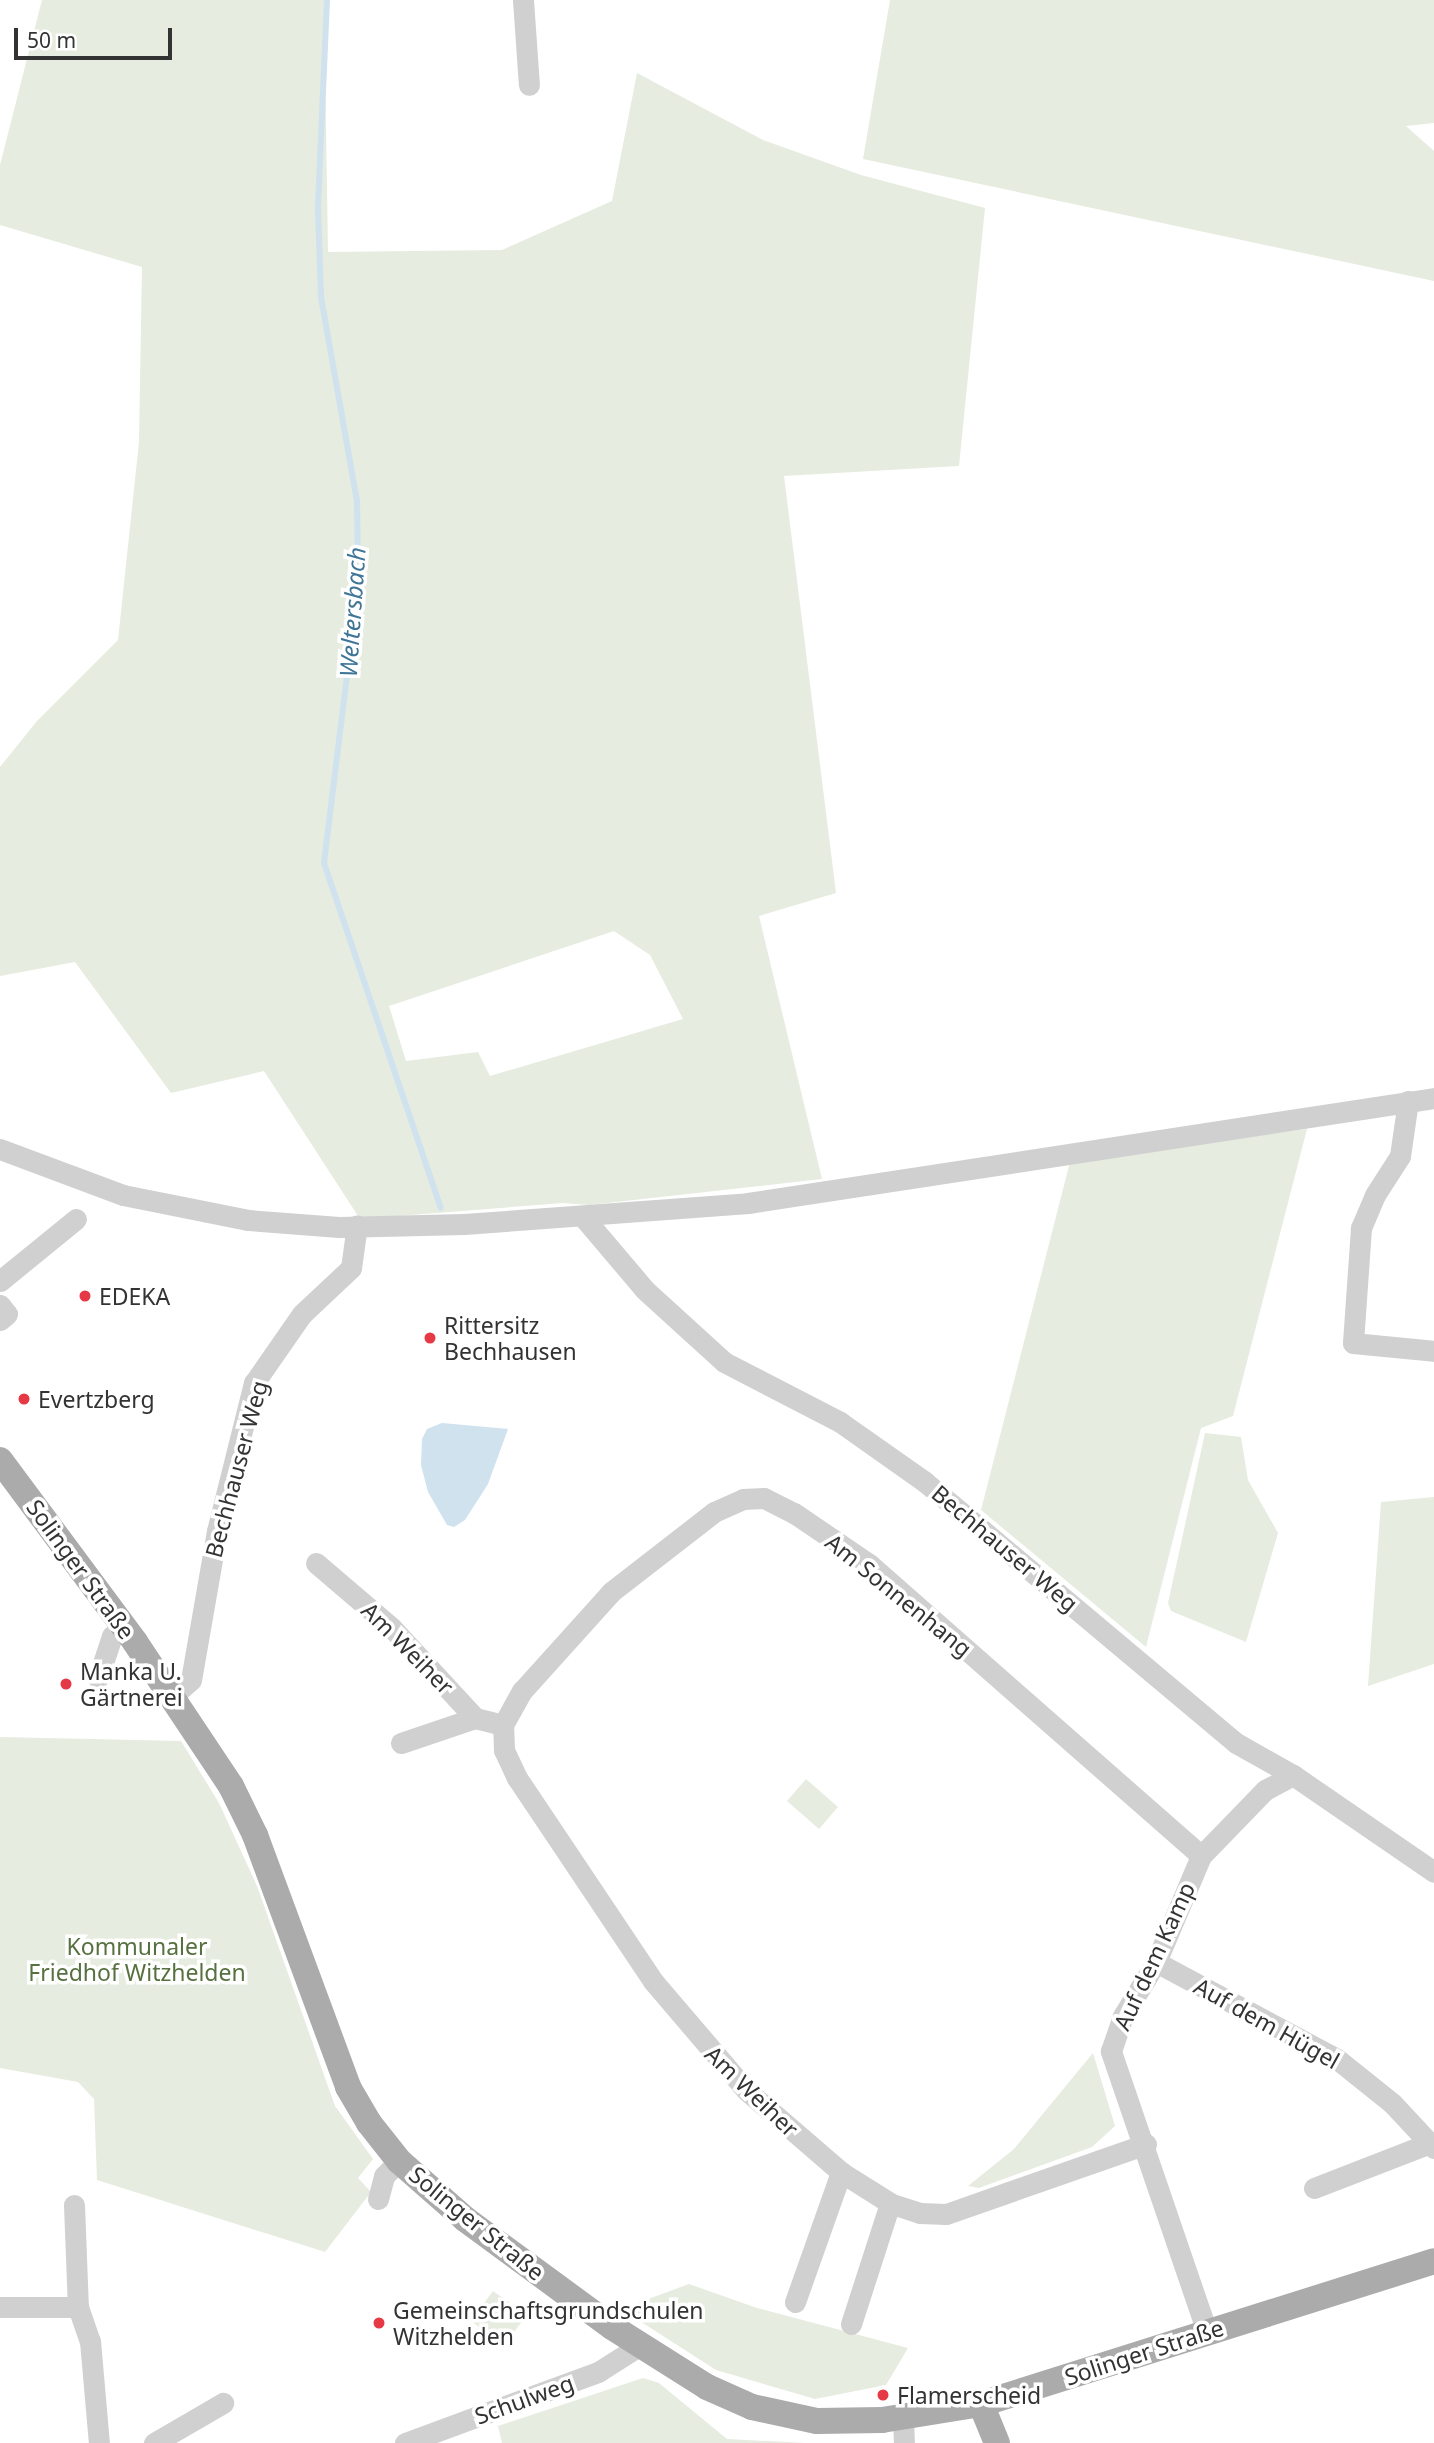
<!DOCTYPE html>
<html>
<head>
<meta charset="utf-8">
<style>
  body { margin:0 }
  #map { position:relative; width:1434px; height:2443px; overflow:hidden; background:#fff; font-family:"Noto Sans",sans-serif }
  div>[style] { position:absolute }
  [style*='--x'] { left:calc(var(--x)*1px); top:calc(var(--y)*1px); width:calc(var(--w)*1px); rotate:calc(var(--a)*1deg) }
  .green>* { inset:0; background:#e6ecdf }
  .water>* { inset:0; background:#cfe2ee }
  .stream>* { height:6px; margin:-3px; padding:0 3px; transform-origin:3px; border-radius:3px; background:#cfe2ee }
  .minor>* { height:21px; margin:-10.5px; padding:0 10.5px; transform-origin:10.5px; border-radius:10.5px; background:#d0d0d0 }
  .major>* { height:26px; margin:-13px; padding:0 13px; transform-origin:13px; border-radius:13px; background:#ababab }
  .dots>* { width:19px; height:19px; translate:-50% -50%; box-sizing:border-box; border:4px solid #fff; border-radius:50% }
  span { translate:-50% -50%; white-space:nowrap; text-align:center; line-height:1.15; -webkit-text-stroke:7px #fff; paint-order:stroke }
  .poi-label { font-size:23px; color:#333 }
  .left { translate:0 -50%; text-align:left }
  .street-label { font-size:23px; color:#333 }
  .park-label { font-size:23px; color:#56703f }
  .water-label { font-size:24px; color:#3f7597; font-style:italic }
  .scale { position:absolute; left:14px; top:28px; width:158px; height:32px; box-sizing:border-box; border:4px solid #333; border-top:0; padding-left:9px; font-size:21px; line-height:24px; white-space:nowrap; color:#333; -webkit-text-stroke:5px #fff; paint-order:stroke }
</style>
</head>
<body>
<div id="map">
  <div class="green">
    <i style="clip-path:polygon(evenodd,42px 0,324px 0,328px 252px,502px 250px,612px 201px,637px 73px,763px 140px,861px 175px,985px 208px,959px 466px,784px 476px,836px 893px,759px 916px,822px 1179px,589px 1205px,563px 1203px,360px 1219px,264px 1071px,171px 1093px,75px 962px,0 976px,0 767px,37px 721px,118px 640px,139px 442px,142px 267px,0 225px,0 165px,42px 0,614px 931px,650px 955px,683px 1019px,490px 1076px,478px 1052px,406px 1061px,389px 1006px,614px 931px)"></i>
    <i style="clip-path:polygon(890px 0,1434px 0,1434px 123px,1406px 126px,1434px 151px,1434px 281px,863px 159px)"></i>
    <i style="clip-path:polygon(1307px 1129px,1233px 1416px,1201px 1428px,1146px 1647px,981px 1510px,1071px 1158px)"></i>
    <i style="clip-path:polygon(1205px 1433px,1241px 1437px,1248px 1480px,1278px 1533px,1246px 1642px,1171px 1611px,1168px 1603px)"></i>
    <i style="clip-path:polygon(1434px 1497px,1434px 1664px,1368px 1686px,1381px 1502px)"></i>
    <i style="clip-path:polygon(0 1737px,181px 1741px,219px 1803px,257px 1886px,335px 2106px,373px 2159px,358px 2178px,371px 2192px,325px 2252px,97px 2180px,94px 2099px,78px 2082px,0 2068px)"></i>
    <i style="clip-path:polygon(806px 1779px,838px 1807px,819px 1829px,787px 1801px)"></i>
    <i style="clip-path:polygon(1093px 2053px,1115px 2126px,1092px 2147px,979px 2188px,968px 2186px,1014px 2149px)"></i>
    <i style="clip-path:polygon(689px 2284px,757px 2308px,908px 2348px,886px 2385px,815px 2399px,716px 2370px,621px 2309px)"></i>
    <i style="clip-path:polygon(493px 2291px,527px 2315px,504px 2345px,471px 2321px)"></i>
    <i style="clip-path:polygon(643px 2378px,659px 2383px,727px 2439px,805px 2443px,502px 2443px,498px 2426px)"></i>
  </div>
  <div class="water">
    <i style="clip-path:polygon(442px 1423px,508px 1429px,488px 1484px,465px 1520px,454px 1527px,447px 1525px,428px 1492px,421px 1465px,422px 1439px,427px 1429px)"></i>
  </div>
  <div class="stream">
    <i style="--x:327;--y:0;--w:210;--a:92.5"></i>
    <i style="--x:318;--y:210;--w:87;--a:88"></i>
    <i style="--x:321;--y:297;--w:207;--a:80"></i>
    <i style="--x:357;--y:501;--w:85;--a:89.3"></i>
    <i style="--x:358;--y:586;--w:279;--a:97"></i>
    <i style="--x:324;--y:863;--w:364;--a:71.3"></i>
  </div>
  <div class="minor">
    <i style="--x:523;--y:0;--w:85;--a:86"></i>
    <i style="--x:1408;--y:1101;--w:56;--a:98.3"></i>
    <i style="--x:1400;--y:1156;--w:46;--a:122.7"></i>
    <i style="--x:1375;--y:1195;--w:36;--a:113"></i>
    <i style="--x:1361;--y:1228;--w:115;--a:94"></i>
    <i style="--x:1353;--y:1343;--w:81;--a:5.6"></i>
    <i style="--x:0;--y:1149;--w:131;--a:20.5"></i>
    <i style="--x:123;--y:1195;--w:127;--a:11.3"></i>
    <i style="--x:248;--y:1220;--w:91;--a:4.4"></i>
    <i style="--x:339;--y:1227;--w:125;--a:-1.4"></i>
    <i style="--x:464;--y:1224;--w:285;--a:-4.2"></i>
    <i style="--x:748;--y:1203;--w:694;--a:-8.7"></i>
    <i style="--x:584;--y:1218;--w:94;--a:49.7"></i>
    <i style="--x:645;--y:1290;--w:107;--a:42.3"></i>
    <i style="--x:724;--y:1362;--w:131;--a:27.3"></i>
    <i style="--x:840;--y:1422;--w:104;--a:35.2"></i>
    <i style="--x:925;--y:1482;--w:406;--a:40"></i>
    <i style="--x:1236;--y:1743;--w:65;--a:29.3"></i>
    <i style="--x:1293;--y:1775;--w:171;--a:34.5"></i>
    <i style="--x:0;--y:1281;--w:98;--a:-39.2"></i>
    <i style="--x:0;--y:1305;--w:11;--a:52"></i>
    <i style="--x:7;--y:1314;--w:9;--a:139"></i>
    <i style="--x:316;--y:1563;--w:100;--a:40.5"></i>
    <i style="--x:392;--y:1628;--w:122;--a:47.3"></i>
    <i style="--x:475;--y:1718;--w:29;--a:14"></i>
    <i style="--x:98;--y:1678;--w:44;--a:-71.6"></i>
    <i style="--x:112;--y:1636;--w:15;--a:-42"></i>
    <i style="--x:173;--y:1696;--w:24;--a:-42"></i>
    <i style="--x:191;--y:1680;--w:151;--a:-80.1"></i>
    <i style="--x:217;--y:1531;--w:153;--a:-76"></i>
    <i style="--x:254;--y:1383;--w:84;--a:-55.2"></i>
    <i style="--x:302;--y:1314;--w:67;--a:-43.2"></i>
    <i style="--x:351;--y:1268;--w:43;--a:-82.1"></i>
    <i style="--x:401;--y:1743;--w:78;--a:-18.7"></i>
    <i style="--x:1156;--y:1962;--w:205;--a:28.2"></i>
    <i style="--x:1337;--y:2059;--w:70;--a:38.7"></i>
    <i style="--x:1392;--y:2103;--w:62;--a:47"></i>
    <i style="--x:1146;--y:2144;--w:212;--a:160.7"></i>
    <i style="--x:946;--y:2214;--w:26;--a:-178"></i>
    <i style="--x:920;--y:2213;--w:32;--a:-162"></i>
    <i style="--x:890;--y:2203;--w:58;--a:-147.7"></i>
    <i style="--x:841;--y:2172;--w:125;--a:-139.2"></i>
    <i style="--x:746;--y:2090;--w:143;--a:-130.5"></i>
    <i style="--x:653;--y:1981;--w:244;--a:-123.8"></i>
    <i style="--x:517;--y:1778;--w:31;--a:-115"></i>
    <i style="--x:504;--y:1750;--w:25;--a:-92"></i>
    <i style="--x:503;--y:1725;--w:39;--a:-61"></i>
    <i style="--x:522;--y:1691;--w:133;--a:-48"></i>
    <i style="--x:611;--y:1592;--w:130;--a:-37.8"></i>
    <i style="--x:714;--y:1512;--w:32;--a:-24"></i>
    <i style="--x:743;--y:1499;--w:21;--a:-3"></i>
    <i style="--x:764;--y:1498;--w:34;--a:27"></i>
    <i style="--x:794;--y:1513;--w:91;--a:34.2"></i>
    <i style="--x:869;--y:1564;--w:442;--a:41.3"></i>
    <i style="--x:1314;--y:2188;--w:124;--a:-21.2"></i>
    <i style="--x:378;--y:2199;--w:24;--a:-75"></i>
    <i style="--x:384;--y:2176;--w:21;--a:-45"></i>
    <i style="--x:74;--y:2205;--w:102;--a:87.8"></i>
    <i style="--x:78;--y:2307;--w:36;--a:71"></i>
    <i style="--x:90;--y:2341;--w:102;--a:85"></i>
    <i style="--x:795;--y:2302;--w:138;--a:-70.5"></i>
    <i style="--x:0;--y:2307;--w:78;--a:0"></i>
    <i style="--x:851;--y:2324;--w:127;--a:-72.1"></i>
    <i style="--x:1207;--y:2332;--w:297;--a:-108.9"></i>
    <i style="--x:1111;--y:2051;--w:37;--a:-71"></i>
    <i style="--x:1123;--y:2016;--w:63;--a:-58.6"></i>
    <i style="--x:1156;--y:1962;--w:115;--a:-67"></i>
    <i style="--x:1201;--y:1856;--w:92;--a:-45.9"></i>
    <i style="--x:1265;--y:1790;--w:32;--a:-28"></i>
    <i style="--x:903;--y:2417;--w:26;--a:88"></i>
    <i style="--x:154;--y:2443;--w:80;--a:-30.1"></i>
    <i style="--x:405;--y:2443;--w:206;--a:-20.2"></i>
    <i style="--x:598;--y:2372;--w:49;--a:-32.4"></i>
  </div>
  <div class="major">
    <i style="--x:0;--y:1460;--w:227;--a:53.4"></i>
    <i style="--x:135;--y:1642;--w:173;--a:56.3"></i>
    <i style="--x:231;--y:1786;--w:55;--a:63.9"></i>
    <i style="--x:255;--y:1835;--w:269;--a:69.7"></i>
    <i style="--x:348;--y:2087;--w:42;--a:59.7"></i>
    <i style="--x:369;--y:2123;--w:48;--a:51.7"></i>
    <i style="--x:399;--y:2161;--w:88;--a:41.3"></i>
    <i style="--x:465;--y:2219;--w:182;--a:36.3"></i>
    <i style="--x:612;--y:2327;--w:112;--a:32.3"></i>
    <i style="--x:707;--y:2387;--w:49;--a:24"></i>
    <i style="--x:752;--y:2407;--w:66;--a:12.2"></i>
    <i style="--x:817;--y:2421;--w:65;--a:-0.9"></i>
    <i style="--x:882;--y:2420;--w:100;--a:-9.2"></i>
    <i style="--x:981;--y:2404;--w:475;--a:-17.5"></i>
    <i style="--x:981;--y:2404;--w:42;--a:67.7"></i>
  </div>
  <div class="dots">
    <i style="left:85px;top:1296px;background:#e63946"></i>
    <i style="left:430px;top:1338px;background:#e63946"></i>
    <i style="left:24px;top:1399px;background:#e63946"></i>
    <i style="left:66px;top:1684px;background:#e63946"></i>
    <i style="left:379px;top:2323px;background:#e63946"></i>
    <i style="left:883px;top:2395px;background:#e63946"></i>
  </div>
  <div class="poi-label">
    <span class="left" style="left:99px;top:1296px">EDEKA</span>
    <span class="left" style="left:444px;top:1338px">Rittersitz<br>Bechhausen</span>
    <span class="left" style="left:38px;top:1399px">Evertzberg</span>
    <span class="left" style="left:80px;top:1684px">Manka U.<br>Gärtnerei</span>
    <span class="left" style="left:393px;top:2323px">Gemeinschaftsgrundschulen<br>Witzhelden</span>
    <span class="left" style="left:897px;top:2395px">Flamerscheid</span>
  </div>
  <div class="street-label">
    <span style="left:236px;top:1469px;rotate:-75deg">Bechhauser Weg</span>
    <span style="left:1005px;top:1548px;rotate:40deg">Bechhauser Weg</span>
    <span style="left:81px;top:1569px;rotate:54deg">Solinger Straße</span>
    <span style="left:899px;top:1595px;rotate:39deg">Am Sonnenhang</span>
    <span style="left:408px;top:1648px;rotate:45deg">Am Weiher</span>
    <span style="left:1154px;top:1956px;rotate:-65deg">Auf dem Kamp</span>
    <span style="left:1267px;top:2023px;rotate:29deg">Auf dem Hügel</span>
    <span style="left:752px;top:2091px;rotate:44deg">Am Weiher</span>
    <span style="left:477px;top:2223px;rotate:39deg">Solinger Straße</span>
    <span style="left:1144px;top:2352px;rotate:-18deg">Solinger Straße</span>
    <span style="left:524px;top:2399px;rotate:-20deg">Schulweg</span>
  </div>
  <div class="park-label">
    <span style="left:137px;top:1959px">Kommunaler<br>Friedhof Witzhelden</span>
  </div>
  <div class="water-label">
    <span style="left:352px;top:612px;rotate:-86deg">Weltersbach</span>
  </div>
  <div class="scale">50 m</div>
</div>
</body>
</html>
